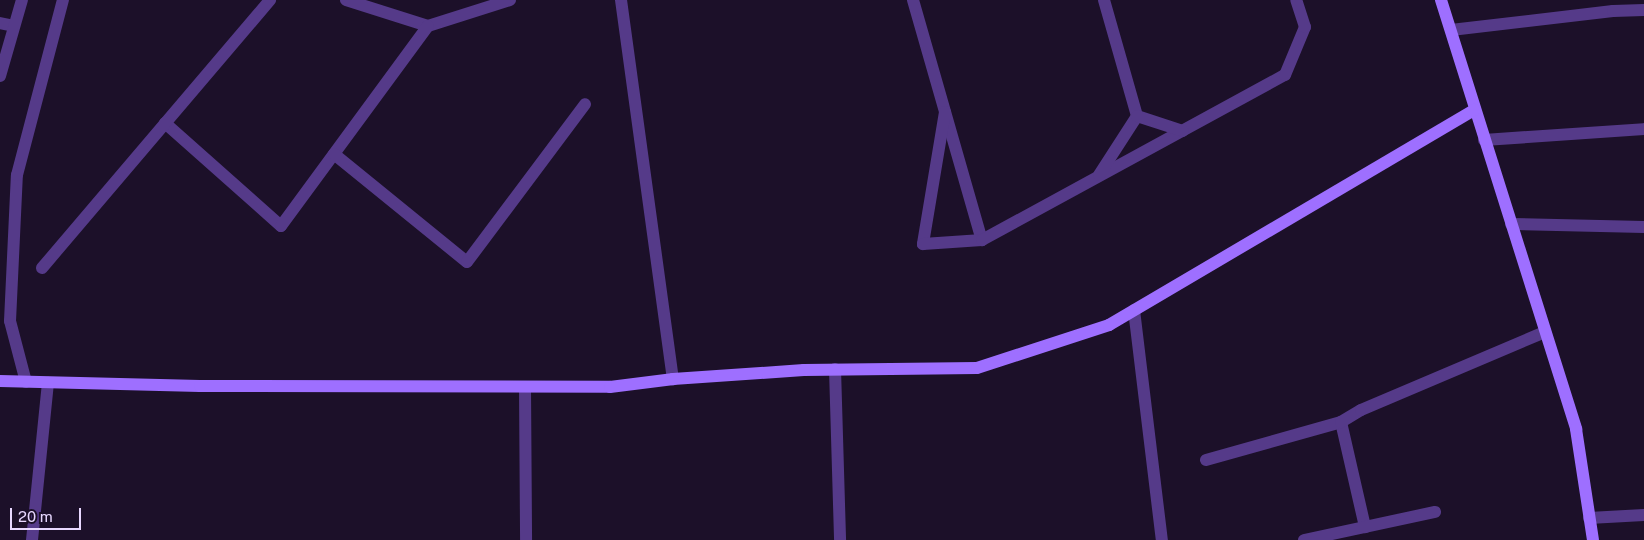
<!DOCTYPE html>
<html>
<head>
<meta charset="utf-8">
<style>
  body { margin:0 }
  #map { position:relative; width:1644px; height:540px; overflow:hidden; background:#1c1029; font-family:"Public Sans",sans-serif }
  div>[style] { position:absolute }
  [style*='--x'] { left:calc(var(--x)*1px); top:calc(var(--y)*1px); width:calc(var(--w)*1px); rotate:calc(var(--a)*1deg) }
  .service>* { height:12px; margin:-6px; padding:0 6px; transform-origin:6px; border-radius:6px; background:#553a89 }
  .minor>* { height:12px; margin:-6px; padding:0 6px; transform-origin:6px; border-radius:6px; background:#553a89 }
  .tertiary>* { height:12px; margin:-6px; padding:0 6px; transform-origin:6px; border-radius:6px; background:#553a89 }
  .secondary>* { height:12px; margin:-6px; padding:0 6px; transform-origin:6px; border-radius:6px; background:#9e6fff }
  span { translate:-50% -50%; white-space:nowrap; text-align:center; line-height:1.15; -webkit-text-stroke:4px #1c1029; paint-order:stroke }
  .scale { position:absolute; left:10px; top:508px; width:71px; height:22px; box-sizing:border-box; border:2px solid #e8d8ff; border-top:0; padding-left:6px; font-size:15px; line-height:18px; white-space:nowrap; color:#e8d8ff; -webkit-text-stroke:4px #1c1029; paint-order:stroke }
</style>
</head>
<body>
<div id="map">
  <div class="service">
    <i style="--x:0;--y:23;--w:14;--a:12"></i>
  </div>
  <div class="minor">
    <i style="--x:346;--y:0;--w:86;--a:17.6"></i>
    <i style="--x:428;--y:26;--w:86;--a:-17.6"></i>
    <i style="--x:621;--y:0;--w:383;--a:82.2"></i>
    <i style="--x:913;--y:0;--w:250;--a:74"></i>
    <i style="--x:1104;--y:0;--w:121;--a:74.1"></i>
    <i style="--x:1451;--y:30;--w:163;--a:-6.7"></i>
    <i style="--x:1613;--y:11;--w:31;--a:-2"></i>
    <i style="--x:945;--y:112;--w:134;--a:99.5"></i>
    <i style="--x:923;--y:244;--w:59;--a:-3.9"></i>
    <i style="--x:982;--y:240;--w:345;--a:-28.6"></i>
    <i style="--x:1285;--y:75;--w:52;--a:-67.4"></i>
    <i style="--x:1305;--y:27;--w:28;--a:-108"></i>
    <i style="--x:165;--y:123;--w:155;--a:41.6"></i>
    <i style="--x:281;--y:226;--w:248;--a:-53.7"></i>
    <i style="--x:1484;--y:140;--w:160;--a:-3.9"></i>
    <i style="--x:334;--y:154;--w:171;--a:39.1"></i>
    <i style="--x:467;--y:262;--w:197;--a:-53.2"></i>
    <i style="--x:1099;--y:175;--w:70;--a:-57.2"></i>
    <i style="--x:1137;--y:116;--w:48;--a:18.1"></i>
    <i style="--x:1511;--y:224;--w:133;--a:1.3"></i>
    <i style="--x:42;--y:268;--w:352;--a:-49.6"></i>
    <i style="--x:1134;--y:310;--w:232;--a:83.1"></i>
    <i style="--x:835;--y:369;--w:171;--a:88.3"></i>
    <i style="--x:525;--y:387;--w:153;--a:89.6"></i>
    <i style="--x:1341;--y:422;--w:108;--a:77.1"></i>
    <i style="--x:1206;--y:460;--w:140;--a:-15.7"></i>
    <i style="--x:1341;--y:422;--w:23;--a:-31"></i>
    <i style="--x:1361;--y:410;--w:200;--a:-23"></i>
    <i style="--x:1589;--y:518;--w:55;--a:-3.1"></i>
    <i style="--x:32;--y:540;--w:158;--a:-84.2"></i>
    <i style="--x:1304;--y:540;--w:134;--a:-12.1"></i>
  </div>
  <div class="tertiary">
    <i style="--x:0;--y:76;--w:79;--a:-73.9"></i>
    <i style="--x:26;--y:382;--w:63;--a:-104.7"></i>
    <i style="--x:10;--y:321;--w:146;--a:-87.3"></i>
    <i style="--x:17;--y:175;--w:181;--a:-75.3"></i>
  </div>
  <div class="secondary">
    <i style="--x:1441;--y:0;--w:450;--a:72.5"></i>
    <i style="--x:1576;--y:429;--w:112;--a:81.3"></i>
    <i style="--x:0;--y:381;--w:200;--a:1.4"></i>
    <i style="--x:200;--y:386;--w:410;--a:0.1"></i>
    <i style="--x:610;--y:387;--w:64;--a:-7.2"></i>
    <i style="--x:673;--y:379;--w:131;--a:-3.9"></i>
    <i style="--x:804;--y:370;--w:173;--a:-0.7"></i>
    <i style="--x:977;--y:368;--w:139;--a:-18"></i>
    <i style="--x:1109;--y:325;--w:424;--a:-30.5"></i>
  </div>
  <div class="scale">20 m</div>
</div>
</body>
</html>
